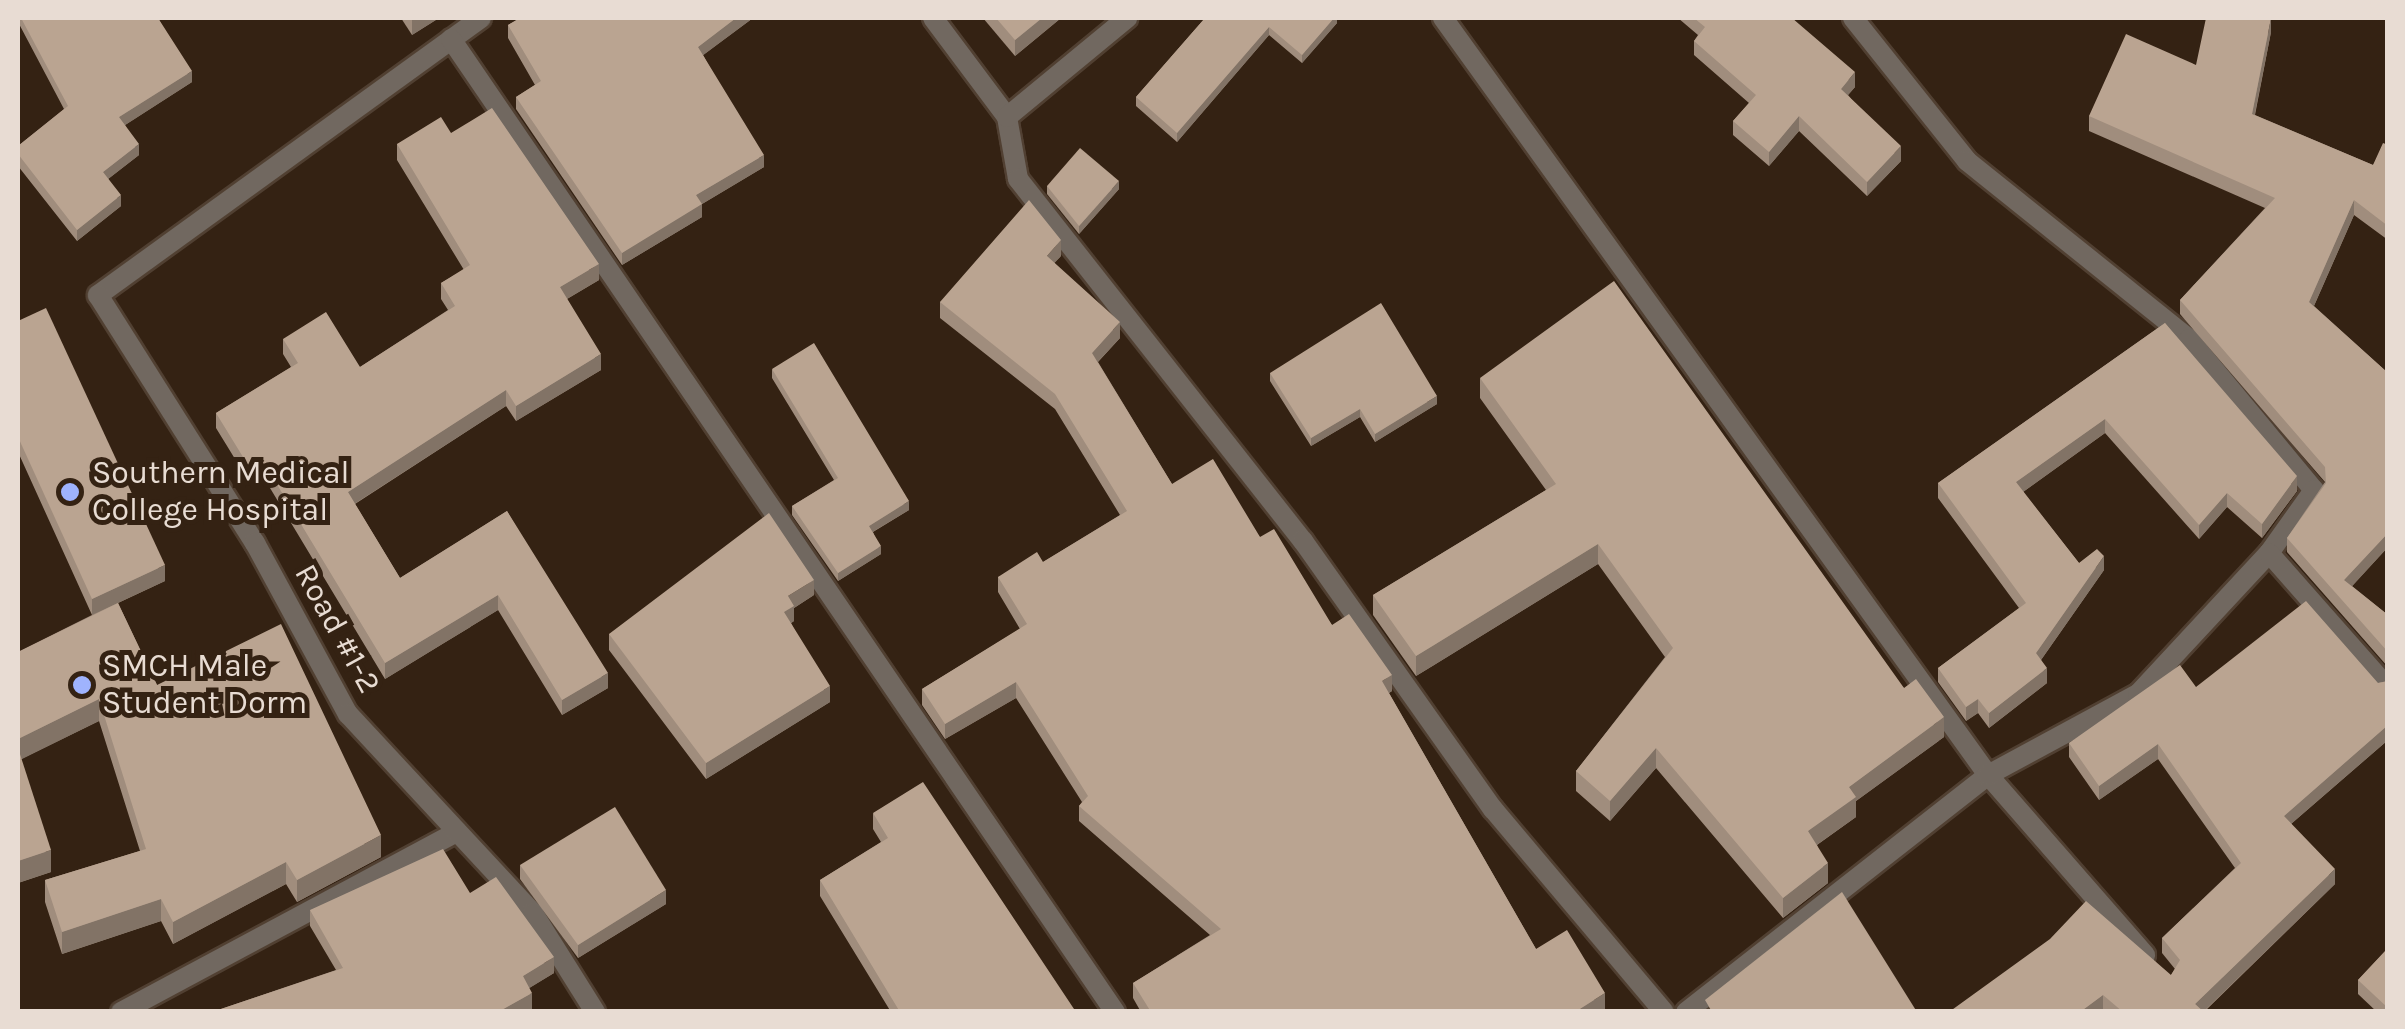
<!DOCTYPE html>
<html>
<head>
<meta charset="utf-8">
<style>
	body { margin:0 }
	#map { position:relative; width:2405px; height:1029px; overflow:hidden; background:#342213; font-family:Karla,sans-serif }
	div>[style] { position:absolute }
	[style*='--x'] { left:calc(var(--x)*1px); top:calc(var(--y)*1px); width:calc(var(--w)*1px); rotate:calc(var(--a)*1deg) }
	.roads { filter:drop-shadow(2px 0 #514032) drop-shadow(-2px 0 #514032) drop-shadow(0 2px #514032) drop-shadow(0 -2px #514032) }
	.lane>* { height:20px; margin:-10px; padding:0 10px; transform-origin:10px; border-radius:10px; background:#716860 }
	.street>* { height:20px; margin:-10px; padding:0 10px; transform-origin:10px; border-radius:10px; background:#716860 }
	.wall>* { inset:0; background:#a08d7d }
	.shaded-wall>* { inset:0; background:#827366 }
	.building>* { inset:0; background:#baa491 }
	.dots>* { width:28px; height:28px; translate:-50% -50%; box-sizing:border-box; border:5px solid #342213; border-radius:50% }
	span { translate:-50% -50%; white-space:nowrap; text-align:center; line-height:1.15; -webkit-text-stroke:10px #342213; paint-order:stroke }
	.poi-label { font-size:32px; color:#e8dcd3 }
	.left { translate:0 -50%; text-align:left }
	.street-label { font-size:32px; color:#e8dcd3 }
	.frame { position:absolute; inset:0; border:20px solid #e8dcd3; pointer-events:none }
</style>
</head>
<body>
<div id="map">
	<div class="roads">
		<div class="lane">
			<div style="--x:121;--y:1012;--w:381;--a:-28.2"></div>
		</div>
		<div class="street">
			<div style="--x:481;--y:18;--w:473;--a:144.1"></div>
			<div style="--x:98;--y:295;--w:294;--a:57.7"></div>
			<div style="--x:255;--y:543;--w:195;--a:61.5"></div>
			<div style="--x:348;--y:714;--w:272;--a:47.1"></div>
			<div style="--x:533;--y:913;--w:117;--a:57.9"></div>
			<div style="--x:933;--y:18;--w:124;--a:53.2"></div>
			<div style="--x:1007;--y:117;--w:63;--a:79.9"></div>
			<div style="--x:1018;--y:179;--w:461;--a:51.8"></div>
			<div style="--x:1303;--y:541;--w:329;--a:54.7"></div>
			<div style="--x:1493;--y:809;--w:265;--a:49.9"></div>
			<div style="--x:1443;--y:18;--w:933;--a:54.25"></div>
			<div style="--x:1988;--y:775;--w:239;--a:48.9"></div>
			<div style="--x:1853;--y:18;--w:183;--a:51.4"></div>
			<div style="--x:1967;--y:161;--w:285;--a:38.7"></div>
			<div style="--x:2189;--y:339;--w:196;--a:50.4"></div>
			<div style="--x:2314;--y:490;--w:77;--a:125.5"></div>
			<div style="--x:451;--y:39;--w:1178;--a:55.69"></div>
			<div style="--x:1007;--y:117;--w:156;--a:-39.5"></div>
			<div style="--x:1686;--y:1012;--w:384;--a:-38.1"></div>
			<div style="--x:1988;--y:775;--w:170;--a:-28.4"></div>
			<div style="--x:2138;--y:694;--w:192;--a:-47.1"></div>
			<div style="--x:2269;--y:553;--w:180;--a:48.6"></div>
		</div>
	</div>
	<div class="wall">
		<div style="clip-path:polygon(18px 18px,158px 18px,192px 82px,125px 125px,139px 155px,108px 179px,121px 206px,77px 241px,18px 166px,18px 146px,64px 109px,18px 22px)"></div>
		<div style="clip-path:polygon(401px 18px,439px 18px,412px 35px)"></div>
		<div style="clip-path:polygon(520px 18px,753px 18px,703px 55px,764px 167px,702px 204px,702px 217px,622px 265px,516px 109px,516px 97px,535px 85px,508px 38px,508px 25px)"></div>
		<div style="clip-path:polygon(983px 18px,1061px 18px,1015px 56px)"></div>
		<div style="clip-path:polygon(1205px 18px,1337px 18px,1337px 23px,1302px 63px,1269px 35px,1177px 142px,1136px 106px,1136px 97px)"></div>
		<div style="clip-path:polygon(1678px 18px,1792px 18px,1855px 87px,1848px 95px,1901px 161px,1867px 196px,1799px 131px,1769px 166px,1733px 135px,1733px 121px,1749px 103px,1694px 55px,1694px 41px,1698px 35px)"></div>
		<div style="clip-path:polygon(2271px 32px,2255px 115px,2373px 165px,2388px 145px,2388px 240px,2354px 215px,2314px 306px,2388px 373px,2388px 547px,2352px 586px,2388px 615px,2388px 667px,2287px 552px,2287px 538px,2325px 482px,2180px 314px,2180px 300px,2265px 208px,2089px 131px,2089px 116px,2196px 65px)"></div>
		<div style="clip-path:polygon(451px 133px,599px 280px,567px 299px,601px 370px,516px 421px,506px 406px,355px 504px,400px 578px,507px 511px,608px 688px,562px 715px,498px 610px,385px 679px,264px 478px,251px 485px,216px 428px,216px 413px,291px 367px,283px 354px,283px 339px,360px 367px,448px 310px,441px 299px,441px 283px,464px 270px,397px 160px,397px 144px)"></div>
		<div style="clip-path:polygon(1047px 186px,1119px 189px,1079px 234px,1047px 194px)"></div>
		<div style="clip-path:polygon(1061px 256px,1054px 263px,1120px 338px,1098px 362px,1172px 484px,1260px 537px,1332px 625px,1392px 691px,1389px 693px,1536px 949px,1605px 1009px,1601px 1012px,1141px 1012px,1133px 998px,1133px 983px,1210px 935px,1079px 821px,1079px 806px,1082px 802px,1016px 698px,945px 739px,922px 705px,922px 689px,1020px 629px,998px 592px,998px 577px,1043px 562px,1120px 515px,1055px 409px,940px 318px,940px 302px)"></div>
		<div style="clip-path:polygon(18px 321px,165px 581px,118px 603px,157px 685px,381px 857px,297px 902px,286px 884px,173px 944px,161px 921px,62px 954px,45px 902px,45px 880px,140px 851px,99px 721px,21px 759px,51px 872px,18px 883px,18px 652px,92px 615px,18px 452px)"></div>
		<div style="clip-path:polygon(2165px 323px,2297px 491px,2262px 538px,2227px 507px,2199px 539px,2105px 433px,2023px 492px,2079px 563px,2104px 570px,2041px 660px,2047px 683px,1989px 728px,1978px 713px,1966px 721px,1938px 682px,1938px 668px,2019px 608px,1938px 498px,1938px 483px)"></div>
		<div style="clip-path:polygon(772px 369px,909px 510px,873px 532px,881px 554px,838px 581px,792px 515px,792px 506px,834px 480px,772px 378px)"></div>
		<div style="clip-path:polygon(1270px 373px,1437px 404px,1375px 442px,1360px 417px,1311px 446px,1270px 381px)"></div>
		<div style="clip-path:polygon(1480px 378px,1904px 688px,1944px 737px,1856px 801px,1856px 817px,1817px 845px,1828px 883px,1783px 918px,1656px 768px,1610px 821px,1576px 791px,1576px 771px,1665px 657px,1598px 564px,1416px 676px,1373px 615px,1373px 595px,1546px 490px,1480px 398px)"></div>
		<div style="clip-path:polygon(814px 595px,794px 608px,794px 621px,791px 623px,830px 702px,706px 779px,609px 650px,609px 634px)"></div>
		<div style="clip-path:polygon(2388px 681px,2388px 740px,2291px 824px,2335px 884px,2204px 1012px,2106px 1012px,2103px 1009px,1949px 1012px,2171px 975px,2175px 969px,2162px 953px,2162px 938px,2235px 868px,2158px 759px,2099px 800px,2069px 757px,2069px 743px,2196px 687px,2378px 683px)"></div>
		<div style="clip-path:polygon(873px 813px,1076px 1012px,891px 1012px,820px 896px,820px 880px,881px 842px,873px 829px)"></div>
		<div style="clip-path:polygon(520px 865px,666px 904px,578px 958px,520px 879px)"></div>
		<div style="clip-path:polygon(470px 893px,554px 973px,529px 988px,532px 1009px,528px 1012px,212px 1012px,336px 970px,310px 926px,310px 910px)"></div>
		<div style="clip-path:polygon(2388px 948px,2388px 1012px,2377px 1012px,2358px 994px,2358px 980px)"></div>
	</div>
	<div class="shaded-wall">
		<div style="clip-path:polygon(415px 18px,439px 18px,412px 35px,412px 20px)"></div>
		<div style="clip-path:polygon(736px 18px,753px 18px,698px 59px,698px 47px)"></div>
		<div style="clip-path:polygon(1042px 18px,1061px 18px,1015px 56px,1015px 40px)"></div>
		<div style="clip-path:polygon(1334px 18px,1337px 18px,1337px 23px,1302px 63px,1302px 55px)"></div>
		<div style="clip-path:polygon(2271px 18px,2271px 32px,2252px 128px,2252px 114px)"></div>
		<div style="clip-path:polygon(1269px 27px,1269px 35px,1177px 142px,1177px 133px)"></div>
		<div style="clip-path:polygon(192px 71px,192px 82px,119px 129px,119px 117px)"></div>
		<div style="clip-path:polygon(1855px 72px,1855px 87px,1841px 103px,1841px 89px)"></div>
		<div style="clip-path:polygon(1799px 116px,1799px 131px,1769px 166px,1769px 152px)"></div>
		<div style="clip-path:polygon(139px 144px,139px 155px,103px 183px,103px 172px)"></div>
		<div style="clip-path:polygon(1901px 146px,1901px 161px,1867px 196px,1867px 182px)"></div>
		<div style="clip-path:polygon(764px 155px,764px 167px,702px 204px,702px 217px,622px 265px,622px 253px,696px 195px)"></div>
		<div style="clip-path:polygon(1119px 181px,1119px 189px,1079px 234px,1079px 226px)"></div>
		<div style="clip-path:polygon(121px 195px,121px 206px,77px 241px,77px 230px)"></div>
		<div style="clip-path:polygon(2354px 200px,2354px 215px,2309px 317px,2309px 302px)"></div>
		<div style="clip-path:polygon(1061px 240px,1061px 256px,1047px 271px,1047px 256px)"></div>
		<div style="clip-path:polygon(599px 264px,599px 280px,560px 303px,560px 287px)"></div>
		<div style="clip-path:polygon(1120px 322px,1120px 338px,1092px 368px,1092px 353px)"></div>
		<div style="clip-path:polygon(601px 354px,601px 370px,516px 421px,516px 406px)"></div>
		<div style="clip-path:polygon(506px 390px,506px 406px,348px 508px,348px 492px)"></div>
		<div style="clip-path:polygon(1437px 396px,1437px 404px,1375px 442px,1375px 434px)"></div>
		<div style="clip-path:polygon(1360px 409px,1360px 417px,1311px 446px,1311px 438px)"></div>
		<div style="clip-path:polygon(2105px 419px,2105px 433px,2016px 497px,2016px 482px)"></div>
		<div style="clip-path:polygon(264px 463px,264px 478px,251px 485px,251px 470px)"></div>
		<div style="clip-path:polygon(2297px 476px,2297px 491px,2262px 538px,2262px 524px)"></div>
		<div style="clip-path:polygon(2227px 493px,2227px 507px,2199px 539px,2199px 525px)"></div>
		<div style="clip-path:polygon(909px 501px,909px 510px,869px 534px,869px 526px)"></div>
		<div style="clip-path:polygon(2388px 533px,2388px 547px,2344px 595px,2344px 580px)"></div>
		<div style="clip-path:polygon(1598px 544px,1598px 564px,1416px 676px,1416px 656px)"></div>
		<div style="clip-path:polygon(881px 546px,881px 554px,838px 581px,838px 573px)"></div>
		<div style="clip-path:polygon(2104px 556px,2104px 570px,2036px 667px,2036px 653px)"></div>
		<div style="clip-path:polygon(165px 565px,165px 581px,92px 615px,92px 599px)"></div>
		<div style="clip-path:polygon(814px 580px,814px 595px,794px 608px,794px 621px,784px 628px,784px 612px,788px 596px)"></div>
		<div style="clip-path:polygon(498px 595px,498px 610px,385px 679px,385px 663px)"></div>
		<div style="clip-path:polygon(2047px 668px,2047px 683px,1989px 728px,1989px 713px)"></div>
		<div style="clip-path:polygon(608px 673px,608px 688px,562px 715px,562px 700px)"></div>
		<div style="clip-path:polygon(1392px 675px,1392px 691px,1382px 697px,1382px 681px)"></div>
		<div style="clip-path:polygon(1016px 682px,1016px 698px,945px 739px,945px 724px)"></div>
		<div style="clip-path:polygon(830px 686px,830px 702px,706px 779px,706px 763px)"></div>
		<div style="clip-path:polygon(99px 699px,99px 721px,18px 761px,18px 739px)"></div>
		<div style="clip-path:polygon(1978px 699px,1978px 713px,1966px 721px,1966px 707px)"></div>
		<div style="clip-path:polygon(1944px 717px,1944px 737px,1856px 801px,1856px 817px,1808px 851px,1808px 831px,1849px 787px)"></div>
		<div style="clip-path:polygon(2388px 725px,2388px 740px,2284px 830px,2284px 816px)"></div>
		<div style="clip-path:polygon(2158px 744px,2158px 759px,2099px 800px,2099px 786px)"></div>
		<div style="clip-path:polygon(1656px 748px,1656px 768px,1610px 821px,1610px 801px)"></div>
		<div style="clip-path:polygon(381px 835px,381px 857px,297px 902px,297px 880px)"></div>
		<div style="clip-path:polygon(51px 850px,51px 872px,18px 883px,18px 861px)"></div>
		<div style="clip-path:polygon(286px 862px,286px 884px,173px 944px,173px 922px)"></div>
		<div style="clip-path:polygon(1828px 863px,1828px 883px,1783px 918px,1783px 898px)"></div>
		<div style="clip-path:polygon(2335px 869px,2335px 884px,2203px 1012px,2195px 1004px)"></div>
		<div style="clip-path:polygon(666px 890px,666px 904px,578px 958px,578px 945px)"></div>
		<div style="clip-path:polygon(161px 899px,161px 921px,62px 954px,62px 932px)"></div>
		<div style="clip-path:polygon(554px 957px,554px 973px,523px 992px,523px 976px)"></div>
		<div style="clip-path:polygon(532px 993px,532px 1009px,528px 1012px,498px 1012px)"></div>
		<div style="clip-path:polygon(1605px 993px,1605px 1009px,1601px 1012px,1575px 1012px)"></div>
		<div style="clip-path:polygon(2103px 995px,2103px 1009px,2100px 1012px,2080px 1012px)"></div>
	</div>
	<div class="building">
		<div style="clip-path:polygon(21px 18px,158px 18px,192px 71px,119px 117px,139px 144px,103px 172px,121px 195px,77px 230px,18px 154px,18px 146px,68px 106px)"></div>
		<div style="clip-path:polygon(520px 18px,736px 18px,698px 47px,764px 155px,696px 195px,702px 204px,622px 253px,516px 97px,541px 81px,508px 25px)"></div>
		<div style="clip-path:polygon(996px 18px,1042px 18px,1015px 40px)"></div>
		<div style="clip-path:polygon(1205px 18px,1334px 18px,1302px 55px,1269px 27px,1177px 133px,1136px 97px)"></div>
		<div style="clip-path:polygon(1694px 18px,1792px 18px,1855px 72px,1841px 89px,1901px 146px,1867px 182px,1799px 116px,1769px 152px,1733px 121px,1756px 95px,1694px 41px,1705px 27px)"></div>
		<div style="clip-path:polygon(2206px 18px,2271px 18px,2252px 114px,2373px 165px,2383px 143px,2388px 145px,2388px 226px,2354px 200px,2309px 302px,2388px 373px,2388px 533px,2344px 580px,2388px 615px,2388px 652px,2287px 538px,2326px 483px,2325px 467px,2180px 300px,2275px 198px,2089px 116px,2126px 34px,2196px 65px)"></div>
		<div style="clip-path:polygon(492px 108px,599px 264px,560px 287px,601px 354px,516px 406px,506px 390px,348px 492px,400px 578px,507px 511px,608px 673px,562px 700px,498px 595px,385px 663px,264px 463px,251px 470px,216px 413px,298px 363px,283px 339px,326px 312px,360px 367px,455px 306px,441px 283px,470px 265px,397px 144px,441px 117px,451px 133px)"></div>
		<div style="clip-path:polygon(1080px 148px,1119px 181px,1079px 226px,1047px 186px)"></div>
		<div style="clip-path:polygon(1029px 200px,1061px 240px,1047px 256px,1120px 322px,1092px 353px,1172px 484px,1213px 459px,1260px 537px,1274px 529px,1332px 625px,1349px 614px,1392px 675px,1382px 681px,1536px 949px,1567px 930px,1605px 993px,1575px 1012px,1151px 1012px,1133px 983px,1221px 929px,1079px 806px,1088px 796px,1016px 682px,945px 724px,922px 689px,1027px 624px,998px 577px,1037px 552px,1043px 562px,1127px 511px,1055px 394px,940px 302px)"></div>
		<div style="clip-path:polygon(1614px 281px,1904px 688px,1916px 679px,1944px 717px,1849px 787px,1856px 797px,1808px 831px,1828px 863px,1783px 898px,1656px 748px,1610px 801px,1576px 771px,1673px 648px,1598px 544px,1416px 656px,1373px 595px,1556px 484px,1480px 378px)"></div>
		<div style="clip-path:polygon(1381px 303px,1437px 396px,1375px 434px,1360px 409px,1311px 438px,1270px 373px)"></div>
		<div style="clip-path:polygon(46px 308px,165px 565px,92px 599px,18px 437px,18px 321px)"></div>
		<div style="clip-path:polygon(2165px 323px,2297px 476px,2262px 524px,2227px 493px,2199px 525px,2105px 419px,2016px 482px,2079px 563px,2097px 549px,2104px 556px,2036px 653px,2047px 668px,1989px 713px,1978px 699px,1966px 707px,1938px 668px,2026px 603px,1938px 483px)"></div>
		<div style="clip-path:polygon(814px 343px,909px 501px,869px 526px,881px 546px,838px 573px,792px 506px,838px 478px,772px 369px)"></div>
		<div style="clip-path:polygon(769px 513px,814px 580px,788px 596px,794px 606px,784px 612px,830px 686px,706px 763px,609px 634px)"></div>
		<div style="clip-path:polygon(2306px 601px,2378px 683px,2388px 681px,2388px 725px,2284px 816px,2335px 869px,2195px 1004px,2204px 1012px,2123px 1012px,2103px 995px,2080px 1012px,1949px 1012px,2050px 939px,2086px 901px,2171px 975px,2180px 960px,2162px 938px,2241px 863px,2158px 744px,2099px 786px,2069px 743px,2180px 665px,2196px 687px)"></div>
		<div style="clip-path:polygon(118px 603px,157px 685px,281px 624px,381px 835px,297px 880px,286px 862px,173px 922px,161px 899px,62px 932px,45px 880px,146px 849px,99px 699px,18px 739px,18px 652px)"></div>
		<div style="clip-path:polygon(18px 748px,51px 850px,18px 861px)"></div>
		<div style="clip-path:polygon(923px 782px,1076px 1012px,900px 1012px,820px 880px,888px 838px,873px 813px)"></div>
		<div style="clip-path:polygon(615px 807px,666px 890px,578px 945px,520px 865px)"></div>
		<div style="clip-path:polygon(443px 849px,470px 893px,496px 877px,554px 957px,523px 976px,532px 993px,498px 1012px,212px 1012px,343px 968px,310px 910px)"></div>
		<div style="clip-path:polygon(1842px 892px,1917px 1012px,1712px 1012px,1705px 1000px)"></div>
		<div style="clip-path:polygon(2388px 948px,2388px 1008px,2358px 980px)"></div>
	</div>
	<div class="dots">
		<div style="left:70px;top:492px;background:#9fb3fd"></div>
		<div style="left:82px;top:685px;background:#9fb3fd"></div>
	</div>
	<div class="poi-label">
		<span class="left" style="left:92px;top:492px">Southern Medical<br>College Hospital</span>
		<span class="left" style="left:102px;top:685px">SMCH Male<br>Student Dorm</span>
	</div>
	<div class="street-label">
		<span style="left:337px;top:629px;rotate:61deg">Road #1-2</span>
	</div>
	<div class="frame"></div>
</div>
</body>
</html>
